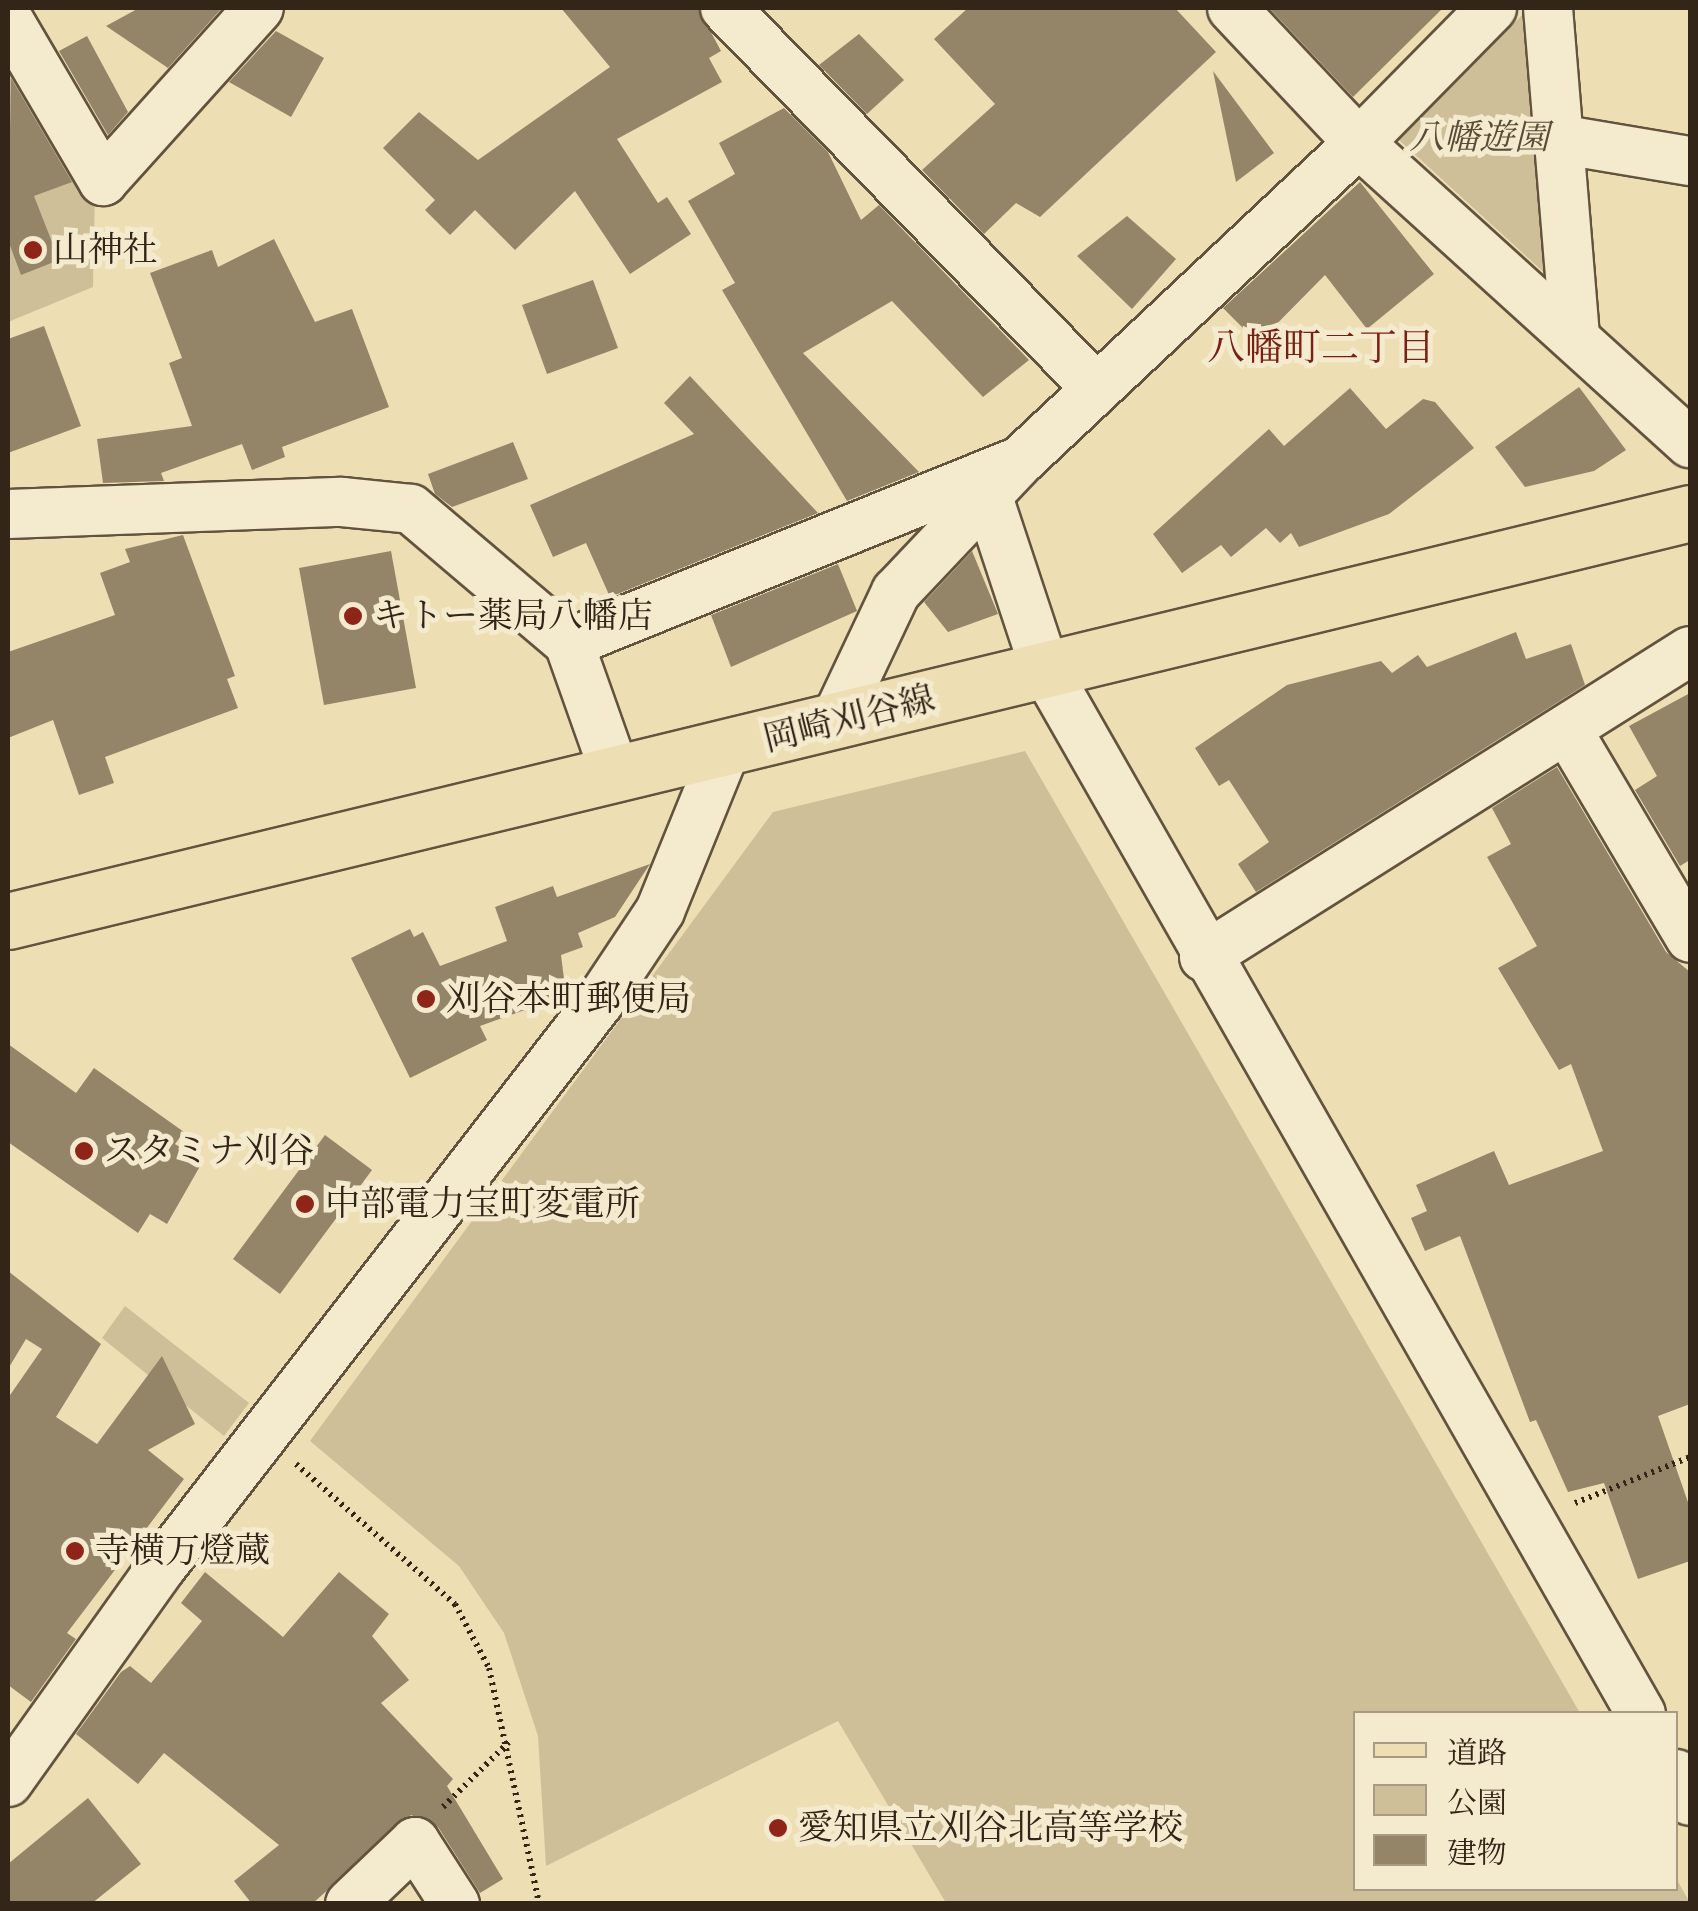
<!DOCTYPE html>
<html>
<head>
<meta charset="utf-8">
<style>
	body { margin:0 }
	#map { position:relative; width:1698px; height:1911px; overflow:hidden; background:#eedeb4; font-family:"IM FELL French Canon","Noto Serif JP",serif }
	div>[style] { position:absolute }
	[style*='--x'] { left:calc(var(--x)*1px); top:calc(var(--y)*1px); width:calc(var(--w)*1px); rotate:calc(var(--a)*1deg) }
	.green>* { inset:0; background:#cebf99 }
	.building>* { inset:0; background:#948569 }
	.path>* { height:6px; margin-top:-3px; transform-origin:0; background:repeating-linear-gradient(90deg,#332517 0 2.5px,transparent 0 7.5px) }
	.roads { filter:drop-shadow(2px 0 #62533e) drop-shadow(-2px 0 #62533e) drop-shadow(0 2px #62533e) drop-shadow(0 -2px #62533e) }
	.minor>* { height:48px; margin:-24px; padding:0 24px; transform-origin:24px; border-radius:24px; background:#f4eace }
	.major>* { height:55px; margin:-27.5px; padding:0 27.5px; transform-origin:27.5px; border-radius:27.5px; background:#eedeb4 }
	.dots>* { width:28px; height:28px; translate:-50% -50%; box-sizing:border-box; border:5px solid #f4eace; border-radius:50% }
	span { translate:-50% -50%; white-space:nowrap; text-align:center; line-height:1.15; -webkit-text-stroke:10px #f4eace; paint-order:stroke }
	.park-label { font-size:35px; color:#5a4c38; font-style:italic }
	.poi-label { font-size:35px; color:#332517 }
	.left { translate:0 -50%; text-align:left }
	.street-label { font-size:35px; color:#332517 }
	.neighbourhood-label { font-size:38px; color:#7a1f14 }
	.frame { position:absolute; inset:0; border:10px solid #332517; pointer-events:none }
	.legend { position:absolute; left:1353px; top:1711px; width:325px; height:180px; box-sizing:border-box; background:#f4eace; border:2px solid #a79b85; margin:0; padding:12px 18px; list-style:none; font-size:30px; color:#332517 }
	.legend li { display:flex; align-items:center; gap:20px; height:50px }
	.legend b { width:50px; border:2px solid #a79b85 }
</style>
</head>
<body>
<div id="map">
	<div class="green">
		<div style="clip-path:polygon(1525px 12px,1549px 277px,1399px 140px)"></div>
		<div style="clip-path:polygon(8px 40px,95px 192px,93px 287px,8px 322px)"></div>
		<div style="clip-path:polygon(1025px 751px,1580px 1713px,1356px 1714px,1356px 1888px,1676px 1888px,1676px 1878px,1690px 1903px,946px 1903px,838px 1721px,546px 1866px,538px 1736px,504px 1633px,459px 1566px,310px 1441px,773px 812px)"></div>
		<div style="clip-path:polygon(125px 1306px,249px 1403px,224px 1436px,102px 1338px)"></div>
	</div>
	<div class="building">
		<div style="clip-path:polygon(139px 8px,222px 8px,168px 68px,106px 26px)"></div>
		<div style="clip-path:polygon(561px 8px,698px 8px,721px 51px,709px 58px,722px 82px,617px 139px,658px 203px,667px 197px,691px 234px,630px 274px,575px 191px,515px 250px,475px 210px,450px 235px,425px 210px,435px 200px,383px 148px,419px 112px,478px 160px,610px 67px)"></div>
		<div style="clip-path:polygon(968px 8px,1175px 8px,1216px 52px,1040px 217px,1016px 203px,984px 234px,922px 170px,995px 104px,934px 39px)"></div>
		<div style="clip-path:polygon(1269px 8px,1443px 8px,1353px 97px)"></div>
		<div style="clip-path:polygon(276px 31px,324px 58px,291px 117px,229px 82px)"></div>
		<div style="clip-path:polygon(859px 34px,904px 80px,867px 114px,819px 65px)"></div>
		<div style="clip-path:polygon(87px 36px,128px 112px,108px 135px,59px 51px)"></div>
		<div style="clip-path:polygon(1213px 71px,1274px 153px,1236px 182px)"></div>
		<div style="clip-path:polygon(11px 78px,72px 182px,34px 196px,59px 260px,21px 275px,8px 240px)"></div>
		<div style="clip-path:polygon(784px 108px,828px 152px,861px 220px,879px 205px,1029px 360px,983px 397px,892px 301px,803px 353px,919px 472px,847px 501px,722px 290px,735px 283px,688px 201px,735px 174px,719px 143px)"></div>
		<div style="clip-path:polygon(1360px 182px,1434px 274px,1367px 329px,1325px 275px,1258px 343px,1223px 308px)"></div>
		<div style="clip-path:polygon(1127px 216px,1176px 259px,1132px 309px,1077px 256px)"></div>
		<div style="clip-path:polygon(274px 239px,315px 322px,352px 309px,389px 407px,282px 447px,285px 457px,252px 470px,242px 444px,161px 473px,164px 481px,103px 483px,97px 439px,192px 426px,169px 363px,182px 358px,150px 273px,212px 250px,218px 267px)"></div>
		<div style="clip-path:polygon(593px 280px,618px 348px,547px 374px,522px 305px)"></div>
		<div style="clip-path:polygon(44px 326px,81px 426px,8px 453px,8px 339px)"></div>
		<div style="clip-path:polygon(690px 376px,818px 513px,610px 597px,586px 543px,553px 557px,530px 505px,694px 434px,664px 403px)"></div>
		<div style="clip-path:polygon(1579px 387px,1626px 450px,1594px 471px,1525px 487px,1495px 447px)"></div>
		<div style="clip-path:polygon(1350px 388px,1386px 429px,1423px 399px,1435px 402px,1474px 448px,1389px 514px,1299px 547px,1291px 533px,1280px 543px,1266px 528px,1231px 557px,1221px 545px,1182px 573px,1153px 534px,1269px 429px,1284px 446px)"></div>
		<div style="clip-path:polygon(513px 442px,528px 479px,452px 507px,435px 494px,428px 474px)"></div>
		<div style="clip-path:polygon(183px 535px,235px 676px,227px 679px,238px 708px,105px 757px,114px 783px,79px 795px,53px 720px,8px 738px,8px 652px,115px 615px,100px 573px,130px 562px,125px 549px)"></div>
		<div style="clip-path:polygon(391px 551px,416px 688px,324px 705px,299px 568px)"></div>
		<div style="clip-path:polygon(972px 551px,998px 614px,948px 632px,924px 602px)"></div>
		<div style="clip-path:polygon(838px 564px,857px 611px,731px 667px,711px 615px)"></div>
		<div style="clip-path:polygon(1516px 632px,1526px 659px,1571px 644px,1585px 685px,1256px 892px,1238px 864px,1269px 842px,1229px 780px,1219px 786px,1195px 748px,1287px 685px,1381px 661px,1392px 673px,1418px 655px,1427px 667px)"></div>
		<div style="clip-path:polygon(1690px 693px,1690px 860px,1680px 866px,1635px 790px,1657px 776px,1629px 726px)"></div>
		<div style="clip-path:polygon(1557px 767px,1666px 952px,1690px 972px,1690px 1404px,1658px 1416px,1690px 1508px,1690px 1561px,1638px 1579px,1604px 1483px,1568px 1492px,1536px 1420px,1530px 1422px,1460px 1236px,1425px 1251px,1411px 1218px,1427px 1211px,1416px 1185px,1494px 1151px,1509px 1185px,1603px 1151px,1571px 1064px,1559px 1070px,1498px 968px,1537px 946px,1487px 857px,1511px 844px,1492px 808px)"></div>
		<div style="clip-path:polygon(650px 864px,615px 917px,578px 933px,583px 947px,561px 955px,566px 995px,480px 1026px,487px 1040px,410px 1078px,351px 958px,410px 929px,414px 937px,423px 932px,440px 966px,507px 941px,495px 907px,553px 886px,557px 897px)"></div>
		<div style="clip-path:polygon(8px 1044px,76px 1093px,94px 1068px,184px 1132px,175px 1144px,203px 1161px,167px 1224px,150px 1214px,138px 1233px,8px 1142px)"></div>
		<div style="clip-path:polygon(325px 1135px,372px 1170px,280px 1294px,233px 1259px)"></div>
		<div style="clip-path:polygon(8px 1271px,101px 1344px,56px 1417px,97px 1444px,162px 1356px,195px 1424px,148px 1450px,184px 1479px,67px 1633px,76px 1639px,31px 1702px,8px 1685px,8px 1398px,42px 1349px,26px 1339px,8px 1369px)"></div>
		<div style="clip-path:polygon(205px 1572px,283px 1637px,339px 1572px,389px 1614px,372px 1636px,409px 1680px,381px 1703px,453px 1779px,447px 1786px,503px 1879px,480px 1893px,438px 1827px,411px 1815px,312px 1904px,252px 1904px,234px 1881px,279px 1845px,164px 1753px,138px 1784px,76px 1734px,121px 1672px,130px 1666px,151px 1683px,202px 1621px,181px 1603px)"></div>
		<div style="clip-path:polygon(88px 1798px,141px 1864px,91px 1904px,8px 1904px,8px 1864px)"></div>
	</div>
	<div class="path">
		<div style="--x:296;--y:1464;--w:212;--a:41.4"></div>
		<div style="--x:455;--y:1604;--w:72;--a:62"></div>
		<div style="--x:489;--y:1668;--w:241;--a:78"></div>
		<div style="--x:1575;--y:1503;--w:124;--a:-21.8"></div>
		<div style="--x:443;--y:1807;--w:93;--a:-44.6"></div>
	</div>
	<div class="roads">
		<div class="minor">
			<div style="--x:725;--y:8;--w:532;--a:45.68"></div>
			<div style="--x:1492;--y:8;--w:190;--a:134.6"></div>
			<div style="--x:1359;--y:143;--w:447;--a:42.2"></div>
			<div style="--x:1548;--y:8;--w:327;--a:85.3"></div>
			<div style="--x:8;--y:19;--w:188;--a:59.6"></div>
			<div style="--x:103;--y:181;--w:233;--a:-48"></div>
			<div style="--x:1558;--y:139;--w:134;--a:9.5"></div>
			<div style="--x:989;--y:500;--w:178;--a:71.7"></div>
			<div style="--x:1045;--y:669;--w:1203;--a:60.3"></div>
			<div style="--x:8;--y:514;--w:334;--a:-2.1"></div>
			<div style="--x:342;--y:502;--w:69;--a:5.8"></div>
			<div style="--x:411;--y:509;--w:207;--a:40.3"></div>
			<div style="--x:569;--y:643;--w:141;--a:70.5"></div>
			<div style="--x:569;--y:643;--w:478;--a:-22"></div>
			<div style="--x:834;--y:723;--w:145;--a:-64.7"></div>
			<div style="--x:896;--y:592;--w:180;--a:-46.6"></div>
			<div style="--x:1020;--y:461;--w:465;--a:-43.2"></div>
			<div style="--x:1359;--y:143;--w:185;--a:-133.3"></div>
			<div style="--x:1569;--y:733;--w:238;--a:59.4"></div>
			<div style="--x:1204;--y:957;--w:574;--a:-32.2"></div>
			<div style="--x:1676;--y:1774;--w:30;--a:63"></div>
			<div style="--x:8;--y:1782;--w:267;--a:-54.5"></div>
			<div style="--x:163;--y:1565;--w:713;--a:-52.23"></div>
			<div style="--x:600;--y:1001;--w:108;--a:-56.3"></div>
			<div style="--x:660;--y:911;--w:173;--a:-67.9"></div>
			<div style="--x:350;--y:1904;--w:90;--a:-43.6"></div>
			<div style="--x:415;--y:1842;--w:74;--a:57.2"></div>
		</div>
		<div class="major">
			<div style="--x:8;--y:921;--w:1731;--a:-13.63"></div>
		</div>
	</div>
	<div class="dots">
		<div style="left:33px;top:250px;background:#8f2418"></div>
		<div style="left:353px;top:616px;background:#8f2418"></div>
		<div style="left:426px;top:999px;background:#8f2418"></div>
		<div style="left:84px;top:1151px;background:#8f2418"></div>
		<div style="left:305px;top:1204px;background:#8f2418"></div>
		<div style="left:75px;top:1551px;background:#8f2418"></div>
		<div style="left:778px;top:1828px;background:#8f2418"></div>
	</div>
	<div class="park-label">
		<span style="left:1479px;top:138px">八幡遊園</span>
	</div>
	<div class="poi-label">
		<span class="left" style="left:53px;top:250px">山神社</span>
		<span class="left" style="left:373px;top:616px">キトー薬局八幡店</span>
		<span class="left" style="left:446px;top:999px">刈谷本町郵便局</span>
		<span class="left" style="left:104px;top:1151px">スタミナ刈谷</span>
		<span class="left" style="left:325px;top:1204px">中部電力宝町変電所</span>
		<span class="left" style="left:95px;top:1551px">寺横万燈蔵</span>
		<span class="left" style="left:798px;top:1828px">愛知県立刈谷北高等学校</span>
	</div>
	<div class="street-label">
		<span style="left:849px;top:719px;rotate:-14deg">岡崎刈谷線</span>
	</div>
	<div class="neighbourhood-label">
		<span style="left:1321px;top:348px">八幡町二丁目</span>
	</div>
	<div class="frame"></div>
	<ul class="legend">
	<li><b style="height:12px;background:#eedeb4"></b>道路</li>
	<li><b style="height:28px;background:#cebf99"></b>公園</li>
	<li><b style="height:28px;background:#948569"></b>建物</li>
	</ul>
</div>
</body>
</html>
